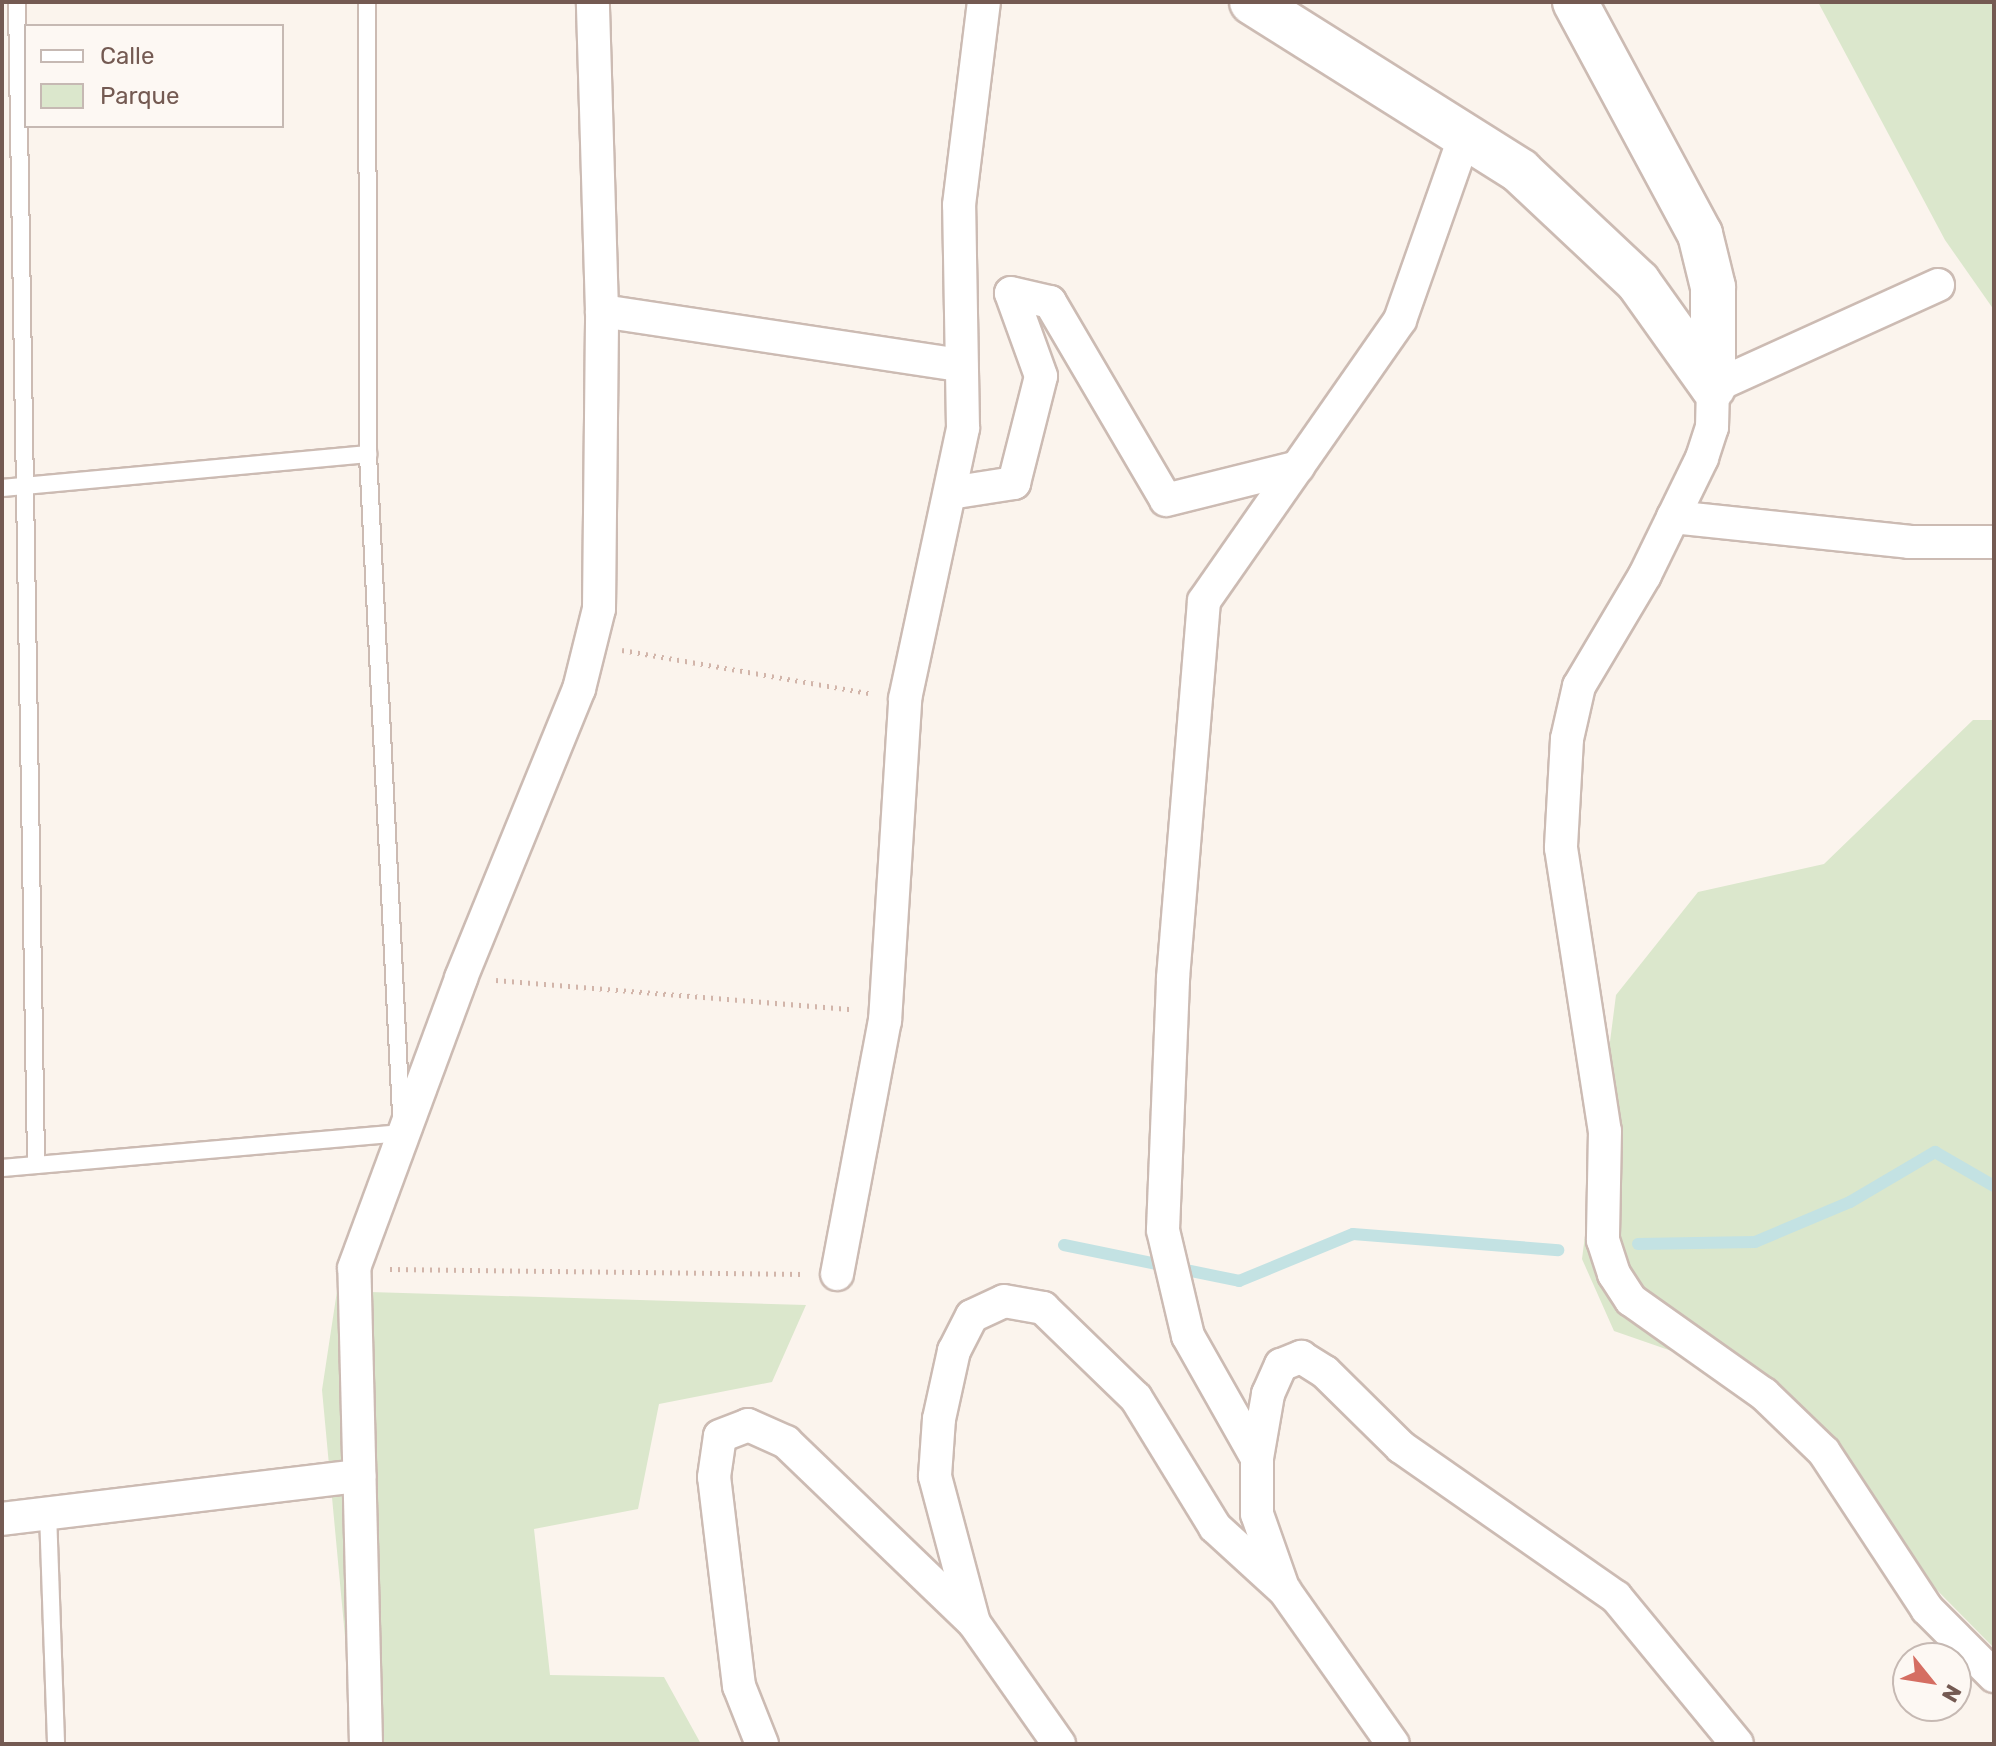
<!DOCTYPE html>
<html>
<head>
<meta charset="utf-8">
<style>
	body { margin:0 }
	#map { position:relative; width:1996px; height:1746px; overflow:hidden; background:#fbf4ed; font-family:Rubik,sans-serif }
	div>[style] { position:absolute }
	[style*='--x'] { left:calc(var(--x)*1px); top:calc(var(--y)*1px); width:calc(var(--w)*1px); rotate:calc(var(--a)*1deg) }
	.green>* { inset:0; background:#dbe7cc }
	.stream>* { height:12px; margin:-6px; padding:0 6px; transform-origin:6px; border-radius:6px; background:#c3e2e3 }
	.path>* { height:5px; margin-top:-2.5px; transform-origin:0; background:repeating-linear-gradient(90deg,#d2b5aa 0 2px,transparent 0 8px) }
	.roads { filter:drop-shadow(2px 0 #ccbbb3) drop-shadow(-2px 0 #ccbbb3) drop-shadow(0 2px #ccbbb3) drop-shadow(0 -2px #ccbbb3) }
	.lane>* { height:16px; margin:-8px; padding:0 8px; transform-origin:8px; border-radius:8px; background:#fff }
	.street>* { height:32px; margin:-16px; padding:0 16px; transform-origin:16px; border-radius:16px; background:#fff }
	.secondary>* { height:44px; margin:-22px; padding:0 22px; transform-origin:22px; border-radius:22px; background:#fff }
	span { translate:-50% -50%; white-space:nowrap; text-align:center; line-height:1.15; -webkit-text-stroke:8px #fdf8f3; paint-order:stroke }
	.frame { position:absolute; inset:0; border:4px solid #745a52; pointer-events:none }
	.legend { position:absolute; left:24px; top:24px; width:260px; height:104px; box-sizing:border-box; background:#fdf8f3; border:2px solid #c6b9b3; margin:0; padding:10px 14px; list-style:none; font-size:24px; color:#745a52 }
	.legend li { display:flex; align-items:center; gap:16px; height:40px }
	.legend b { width:40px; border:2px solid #c6b9b3 }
	.north { position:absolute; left:1892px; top:1642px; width:80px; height:80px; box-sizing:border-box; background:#fdf8f3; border:2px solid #c6b9b3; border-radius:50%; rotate:120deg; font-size:22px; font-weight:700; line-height:32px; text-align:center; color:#745a52 }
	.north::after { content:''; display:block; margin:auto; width:28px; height:36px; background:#d56e62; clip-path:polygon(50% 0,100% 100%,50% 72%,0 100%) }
</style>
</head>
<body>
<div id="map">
	<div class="green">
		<div style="clip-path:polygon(1818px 2px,1994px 2px,1994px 310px,1945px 240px)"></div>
		<div style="clip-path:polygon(1973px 720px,1994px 720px,1994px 1648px,1863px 1515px,1761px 1382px,1614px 1331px,1582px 1259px,1616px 995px,1698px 892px,1824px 864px)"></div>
		<div style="clip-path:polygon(337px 1291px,806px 1305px,772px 1382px,659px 1404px,638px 1509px,534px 1529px,550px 1675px,664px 1677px,701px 1744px,355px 1744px,322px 1390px)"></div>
	</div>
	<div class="stream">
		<div style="--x:1638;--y:1244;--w:117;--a:-1"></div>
		<div style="--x:1755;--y:1242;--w:103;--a:-22.8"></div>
		<div style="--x:1850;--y:1202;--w:99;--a:-30.5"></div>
		<div style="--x:1935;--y:1152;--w:68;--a:30"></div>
		<div style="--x:1064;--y:1245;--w:179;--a:11.6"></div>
		<div style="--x:1239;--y:1281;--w:123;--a:-22.4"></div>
		<div style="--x:1353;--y:1234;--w:206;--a:4.5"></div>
	</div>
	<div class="path">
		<div style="--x:622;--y:650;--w:255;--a:9.9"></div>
		<div style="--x:496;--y:980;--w:357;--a:4.7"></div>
		<div style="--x:390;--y:1269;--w:414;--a:0.7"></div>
	</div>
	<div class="roads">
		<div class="lane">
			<div style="--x:17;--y:2;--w:1163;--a:89.06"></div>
			<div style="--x:2;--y:488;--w:368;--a:-5.3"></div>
			<div style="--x:2;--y:1168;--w:402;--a:-5"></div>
			<div style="--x:402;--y:1133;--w:680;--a:-92.87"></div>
			<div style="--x:368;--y:454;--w:452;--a:-90.1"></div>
			<div style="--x:48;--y:1513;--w:231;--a:88"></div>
		</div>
		<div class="street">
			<div style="--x:1938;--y:285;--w:247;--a:155.6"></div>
			<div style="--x:1713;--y:387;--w:40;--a:91.4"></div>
			<div style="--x:1712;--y:427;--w:33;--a:108"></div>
			<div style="--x:1702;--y:458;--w:130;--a:116"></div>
			<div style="--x:1645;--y:575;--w:129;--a:120.7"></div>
			<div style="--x:1579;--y:686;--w:54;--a:102.8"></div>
			<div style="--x:1567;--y:739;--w:109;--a:93.2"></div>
			<div style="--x:1561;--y:848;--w:286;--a:81.2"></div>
			<div style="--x:1605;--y:1131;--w:109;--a:91.1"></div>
			<div style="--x:1603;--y:1240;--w:36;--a:72"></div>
			<div style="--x:1614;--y:1274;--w:31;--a:57"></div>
			<div style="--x:1631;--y:1300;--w:163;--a:35.3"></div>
			<div style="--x:1764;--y:1394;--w:83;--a:44"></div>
			<div style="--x:1824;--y:1452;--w:188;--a:56.7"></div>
			<div style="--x:1927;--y:1609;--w:95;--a:45"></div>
			<div style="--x:602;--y:311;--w:363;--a:8.6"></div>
			<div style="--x:950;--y:493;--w:65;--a:-8.9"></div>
			<div style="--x:1014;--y:483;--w:110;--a:-75.8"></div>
			<div style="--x:1041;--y:376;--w:88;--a:-109.9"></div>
			<div style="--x:1011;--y:293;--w:40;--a:13"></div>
			<div style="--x:1050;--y:302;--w:229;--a:59.6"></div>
			<div style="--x:1166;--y:500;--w:136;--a:-14"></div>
			<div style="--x:1673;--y:517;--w:237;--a:6"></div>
			<div style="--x:1909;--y:542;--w:85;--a:0"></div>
			<div style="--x:837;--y:1274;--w:258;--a:-79.3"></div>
			<div style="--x:885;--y:1021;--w:323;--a:-86.4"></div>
			<div style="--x:905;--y:699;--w:277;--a:-77.9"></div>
			<div style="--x:963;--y:428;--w:223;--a:-91"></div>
			<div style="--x:959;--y:205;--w:205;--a:-83"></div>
			<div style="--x:1257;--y:1458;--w:140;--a:-119.5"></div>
			<div style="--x:1188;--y:1336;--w:109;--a:-103.3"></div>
			<div style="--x:1163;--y:1230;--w:252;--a:-87.7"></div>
			<div style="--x:1173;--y:978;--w:378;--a:-85.3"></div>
			<div style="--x:1204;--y:601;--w:343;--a:-55.1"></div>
			<div style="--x:1400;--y:320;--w:198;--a:-70.6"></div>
			<div style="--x:2;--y:1519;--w:360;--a:-6.9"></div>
			<div style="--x:1282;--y:1585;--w:75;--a:-109.4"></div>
			<div style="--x:1257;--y:1514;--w:56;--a:-90"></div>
			<div style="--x:1257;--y:1458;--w:65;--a:-80.2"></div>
			<div style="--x:1268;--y:1394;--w:32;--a:-66"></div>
			<div style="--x:1281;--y:1365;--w:22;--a:-22"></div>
			<div style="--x:1301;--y:1357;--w:28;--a:32"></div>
			<div style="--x:1325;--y:1372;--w:107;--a:44.6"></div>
			<div style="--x:1401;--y:1447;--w:262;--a:34.9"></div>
			<div style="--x:1616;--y:1597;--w:190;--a:50.5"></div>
			<div style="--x:974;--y:1623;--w:152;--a:-104.9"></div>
			<div style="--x:935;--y:1476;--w:57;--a:-86"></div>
			<div style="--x:939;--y:1419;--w:70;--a:-77.6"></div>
			<div style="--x:954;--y:1351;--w:39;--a:-63"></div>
			<div style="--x:972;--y:1316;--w:35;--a:-25"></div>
			<div style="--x:1004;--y:1301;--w:40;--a:10"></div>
			<div style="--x:1043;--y:1308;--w:129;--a:44.1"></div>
			<div style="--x:1136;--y:1398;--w:151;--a:58.5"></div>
			<div style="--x:1215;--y:1527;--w:95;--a:42.4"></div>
			<div style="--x:1285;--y:1591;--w:187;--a:54.8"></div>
			<div style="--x:366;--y:1744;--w:476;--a:-91.4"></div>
			<div style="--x:354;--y:1268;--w:309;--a:-69.7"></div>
			<div style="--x:461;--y:978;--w:312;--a:-67.8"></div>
			<div style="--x:579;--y:689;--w:82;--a:-76"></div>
			<div style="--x:599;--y:609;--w:298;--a:-89.4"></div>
			<div style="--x:602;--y:311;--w:309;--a:-91.7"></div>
			<div style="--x:762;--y:1744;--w:62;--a:-111.6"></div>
			<div style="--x:739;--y:1686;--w:210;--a:-96.8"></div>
			<div style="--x:714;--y:1477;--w:41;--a:-81.7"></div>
			<div style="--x:720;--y:1436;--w:30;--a:-21"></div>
			<div style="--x:748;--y:1425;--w:42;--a:24.1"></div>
			<div style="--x:786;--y:1442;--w:261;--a:43.9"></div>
			<div style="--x:974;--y:1623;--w:148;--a:54.9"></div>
		</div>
		<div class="secondary">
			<div style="--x:1252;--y:2;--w:317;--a:32.2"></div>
			<div style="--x:1520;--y:171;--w:162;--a:43.2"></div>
			<div style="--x:1638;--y:282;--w:129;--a:54.5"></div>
			<div style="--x:1575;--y:2;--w:264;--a:61.7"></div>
			<div style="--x:1700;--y:234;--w:55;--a:76.2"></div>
			<div style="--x:1713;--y:287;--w:100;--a:90"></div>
		</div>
	</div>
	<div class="frame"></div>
	<ul class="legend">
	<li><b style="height:10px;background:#fff"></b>Calle</li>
	<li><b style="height:22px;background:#dbe7cc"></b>Parque</li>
	</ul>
	<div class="north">N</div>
</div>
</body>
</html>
